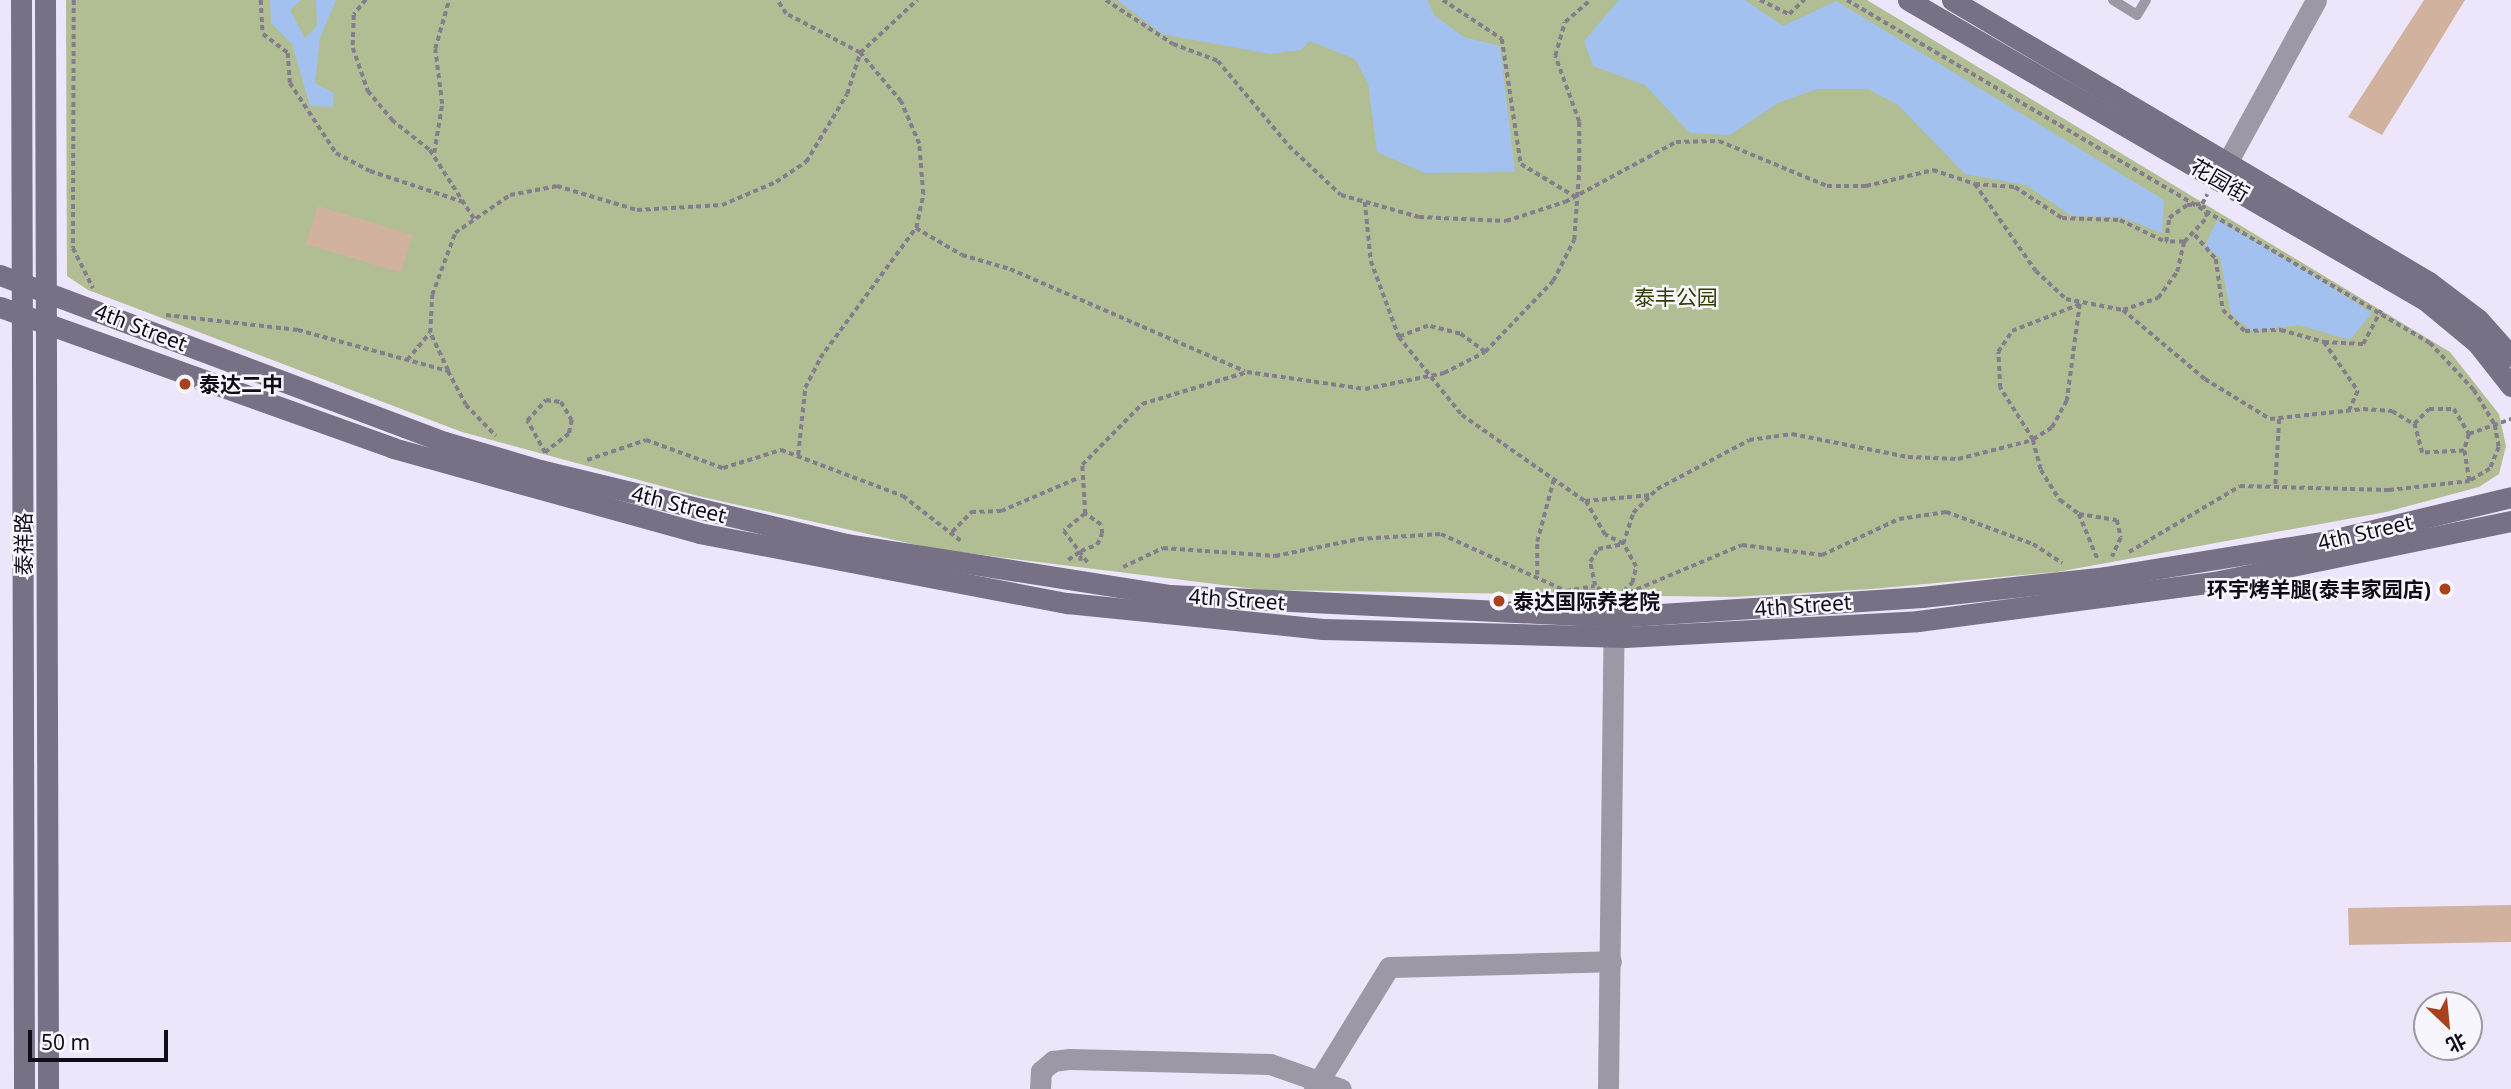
<!DOCTYPE html>
<html>
<head>
<meta charset="utf-8">
<style>
	body { margin:0 }
	#map { position:relative; width:2511px; height:1089px; overflow:hidden; background:#ede6fa; font-family:"Noto Sans","Noto Sans SC",sans-serif }
	div>[style] { position:absolute }
	[style*='--x'] { left:calc(var(--x)*1px); top:calc(var(--y)*1px); width:calc(var(--w)*1px); rotate:calc(var(--a)*1deg) }
	.green>* { inset:0; background:#b1bd93 }
	.water>* { inset:0; background:#a2c1ef }
	.building>* { inset:0; background:#d1b29e }
	.path>* { height:3.5px; margin-top:-1.75px; transform-origin:0; background:repeating-linear-gradient(90deg,#837d8d 0 5px,transparent 0 8.5px) }
	.lane>* { height:10px; margin:-5px; padding:0 5px; transform-origin:5px; border-radius:5px; background:#9d98a6 }
	.street>* { height:21px; margin:-10.5px; padding:0 10.5px; transform-origin:10.5px; border-radius:10.5px; background:#9d98a6 }
	.secondary>* { height:21px; margin:-10.5px; padding:0 10.5px; transform-origin:10.5px; border-radius:10.5px; background:#787185 }
	.dots>* { width:19px; height:19px; translate:-50% -50%; box-sizing:border-box; border:4px solid #f8f6fd; border-radius:50% }
	span { translate:-50% -50%; white-space:nowrap; text-align:center; line-height:1.15; -webkit-text-stroke:5px #f8f6fd; paint-order:stroke }
	.street-label { font-size:21px; color:#110d18 }
	.park-label { font-size:21px; color:#323e00 }
	.poi-label { font-size:21px; color:#110d18; font-weight:700 }
	.left { translate:0 -50%; text-align:left }
	.right { translate:-100% -50%; text-align:right }
	.north { position:absolute; left:2413px; top:991px; width:70px; height:70px; box-sizing:border-box; background:#f8f6fd; border:2px solid #9c99a1; border-radius:50%; rotate:154deg; font-size:19px; font-weight:700; line-height:28px; text-align:center; color:#110d18 }
	.north::after { content:''; display:block; margin:auto; width:24px; height:32px; background:#a8411d; clip-path:polygon(50% 0,100% 100%,50% 72%,0 100%) }
	.scale { position:absolute; left:28px; top:1030px; width:140px; height:32px; box-sizing:border-box; border:4px solid #110d18; border-top:0; padding-left:9px; font-size:21px; line-height:24px; white-space:nowrap; color:#110d18; -webkit-text-stroke:5px #f8f6fd; paint-order:stroke }
</style>
</head>
<body>
<div id="map">
	<div class="green">
		<div style="clip-path:polygon(66px 0,1867px 0,2450px 352px,2499px 414px,2506px 446px,2499px 474px,2479px 487px,2386px 512px,2057px 572px,1871px 589px,1733px 597px,1263px 590px,935px 549px,698px 496px,462px 432px,88px 290px,67px 276px)"></div>
	</div>
	<div class="water">
		<div style="clip-path:polygon(270px 0,301px 0,290px 10px,305px 38px,317px 26px,316px 0,336px 0,320px 38px,315px 83px,334px 93px,333px 107px,310px 106px,292px 44px,271px 23px)"></div>
		<div style="clip-path:polygon(1117px 0,1427px 0,1435px 16px,1464px 37px,1500px 46px,1515px 172px,1425px 173px,1377px 152px,1368px 83px,1355px 59px,1310px 41px,1301px 50px,1270px 54px,1162px 34px)"></div>
		<div style="clip-path:polygon(1619px 0,1745px 0,1783px 26px,1836px 1px,2164px 200px,2162px 233px,2121px 217px,2072px 216px,2026px 185px,1965px 174px,1898px 105px,1868px 89px,1817px 89px,1778px 103px,1730px 135px,1690px 133px,1645px 85px,1593px 66px,1584px 41px)"></div>
		<div style="clip-path:polygon(2217px 220px,2300px 267px,2372px 313px,2350px 340px,2299px 325px,2252px 331px,2231px 314px,2220px 258px,2205px 246px)"></div>
	</div>
	<div class="building">
		<div style="clip-path:polygon(2424px 0,2465px 0,2382px 135px,2348px 117px)"></div>
		<div style="clip-path:polygon(318px 206px,413px 235px,401px 273px,306px 244px)"></div>
		<div style="clip-path:polygon(2511px 905px,2511px 942px,2349px 945px,2348px 908px)"></div>
	</div>
	<div class="path">
		<div style="--x:74;--y:0;--w:248;--a:90.2"></div>
		<div style="--x:73;--y:248;--w:45;--a:63.4"></div>
		<div style="--x:261;--y:0;--w:34;--a:87"></div>
		<div style="--x:263;--y:34;--w:31;--a:37"></div>
		<div style="--x:288;--y:53;--w:30;--a:86"></div>
		<div style="--x:290;--y:83;--w:84;--a:56.7"></div>
		<div style="--x:336;--y:153;--w:38;--a:28"></div>
		<div style="--x:370;--y:171;--w:99;--a:18.3"></div>
		<div style="--x:366;--y:0;--w:19;--a:129"></div>
		<div style="--x:354;--y:15;--w:33;--a:92"></div>
		<div style="--x:353;--y:48;--w:46;--a:70.8"></div>
		<div style="--x:368;--y:91;--w:38;--a:50"></div>
		<div style="--x:392;--y:120;--w:48;--a:38.3"></div>
		<div style="--x:430;--y:150;--w:83;--a:57.3"></div>
		<div style="--x:1106;--y:0;--w:80;--a:33.3"></div>
		<div style="--x:1173;--y:44;--w:48;--a:20.7"></div>
		<div style="--x:1218;--y:61;--w:111;--a:50.1"></div>
		<div style="--x:1289;--y:146;--w:71;--a:43.3"></div>
		<div style="--x:1341;--y:195;--w:81;--a:15.8"></div>
		<div style="--x:1419;--y:217;--w:87;--a:2.6"></div>
		<div style="--x:1506;--y:221;--w:62;--a:-17.9"></div>
		<div style="--x:1565;--y:202;--w:126;--a:-28.4"></div>
		<div style="--x:1676;--y:142;--w:43;--a:-1.3"></div>
		<div style="--x:1719;--y:141;--w:117;--a:22.6"></div>
		<div style="--x:1827;--y:186;--w:39;--a:0"></div>
		<div style="--x:1866;--y:186;--w:69;--a:-13.4"></div>
		<div style="--x:1933;--y:170;--w:44;--a:18.4"></div>
		<div style="--x:1975;--y:184;--w:106;--a:55"></div>
		<div style="--x:2036;--y:271;--w:41;--a:43"></div>
		<div style="--x:2066;--y:299;--w:58;--a:10.9"></div>
		<div style="--x:2123;--y:310;--w:37;--a:-19"></div>
		<div style="--x:2158;--y:298;--w:32;--a:-54"></div>
		<div style="--x:2177;--y:272;--w:31;--a:-77"></div>
		<div style="--x:2184;--y:242;--w:18;--a:180"></div>
		<div style="--x:2166;--y:242;--w:24;--a:-83"></div>
		<div style="--x:2169;--y:218;--w:22;--a:-36"></div>
		<div style="--x:2187;--y:205;--w:15;--a:-4"></div>
		<div style="--x:2202;--y:204;--w:11;--a:-63"></div>
		<div style="--x:1443;--y:0;--w:71;--a:33.5"></div>
		<div style="--x:1502;--y:39;--w:126;--a:81.4"></div>
		<div style="--x:1521;--y:164;--w:62;--a:31.1"></div>
		<div style="--x:1760;--y:0;--w:32;--a:26"></div>
		<div style="--x:1789;--y:14;--w:21;--a:-43"></div>
		<div style="--x:1847;--y:0;--w:676;--a:30.47"></div>
		<div style="--x:2430;--y:343;--w:64;--a:46.9"></div>
		<div style="--x:2474;--y:390;--w:41;--a:59"></div>
		<div style="--x:2495;--y:425;--w:22;--a:80"></div>
		<div style="--x:2499;--y:447;--w:24;--a:112"></div>
		<div style="--x:2490;--y:469;--w:23;--a:149"></div>
		<div style="--x:434;--y:153;--w:50;--a:-80.7"></div>
		<div style="--x:442;--y:104;--w:55;--a:-97.3"></div>
		<div style="--x:435;--y:49;--w:51;--a:-74.1"></div>
		<div style="--x:1975;--y:184;--w:40;--a:4.3"></div>
		<div style="--x:2015;--y:187;--w:56;--a:33.4"></div>
		<div style="--x:2062;--y:218;--w:58;--a:2"></div>
		<div style="--x:2120;--y:220;--w:51;--a:25.6"></div>
		<div style="--x:1365;--y:202;--w:59;--a:84.2"></div>
		<div style="--x:1371;--y:261;--w:81;--a:69.8"></div>
		<div style="--x:916;--y:228;--w:35;--a:-78"></div>
		<div style="--x:923;--y:194;--w:50;--a:-94.6"></div>
		<div style="--x:919;--y:144;--w:46;--a:-113.2"></div>
		<div style="--x:901;--y:102;--w:64;--a:-129.9"></div>
		<div style="--x:860;--y:53;--w:78;--a:-42.9"></div>
		<div style="--x:2195;--y:235;--w:32;--a:49"></div>
		<div style="--x:2216;--y:259;--w:51;--a:82.2"></div>
		<div style="--x:2223;--y:310;--w:30;--a:44"></div>
		<div style="--x:2245;--y:331;--w:36;--a:-2"></div>
		<div style="--x:2281;--y:330;--w:45;--a:15.6"></div>
		<div style="--x:2324;--y:342;--w:60;--a:55.2"></div>
		<div style="--x:2358;--y:391;--w:22;--a:114"></div>
		<div style="--x:2184;--y:242;--w:34;--a:-47"></div>
		<div style="--x:2207;--y:217;--w:12;--a:-110"></div>
		<div style="--x:2080;--y:304;--w:98;--a:97.6"></div>
		<div style="--x:2067;--y:401;--w:31;--a:119"></div>
		<div style="--x:2052;--y:428;--w:22;--a:148"></div>
		<div style="--x:2033;--y:440;--w:62;--a:-122.4"></div>
		<div style="--x:2000;--y:388;--w:36;--a:-93"></div>
		<div style="--x:1998;--y:352;--w:25;--a:-56"></div>
		<div style="--x:2012;--y:331;--w:73;--a:-21.7"></div>
		<div style="--x:2123;--y:310;--w:107;--a:40.1"></div>
		<div style="--x:2205;--y:379;--w:76;--a:31.6"></div>
		<div style="--x:2270;--y:419;--w:94;--a:-6.1"></div>
		<div style="--x:2363;--y:409;--w:29;--a:4"></div>
		<div style="--x:2392;--y:411;--w:26;--a:31"></div>
		<div style="--x:2414;--y:424;--w:21;--a:-45"></div>
		<div style="--x:2429;--y:409;--w:25;--a:0"></div>
		<div style="--x:2454;--y:409;--w:29;--a:59"></div>
		<div style="--x:2469;--y:434;--w:18;--a:106"></div>
		<div style="--x:2464;--y:451;--w:42;--a:177.3"></div>
		<div style="--x:2422;--y:453;--w:30;--a:-105"></div>
		<div style="--x:166;--y:315;--w:133;--a:6.5"></div>
		<div style="--x:298;--y:330;--w:156;--a:15.3"></div>
		<div style="--x:448;--y:371;--w:38;--a:62"></div>
		<div style="--x:466;--y:405;--w:43;--a:45.9"></div>
		<div style="--x:2324;--y:342;--w:39;--a:3"></div>
		<div style="--x:2363;--y:344;--w:38;--a:-62"></div>
		<div style="--x:1485;--y:352;--w:31;--a:-144"></div>
		<div style="--x:1460;--y:334;--w:33;--a:-166"></div>
		<div style="--x:1428;--y:326;--w:31;--a:159"></div>
		<div style="--x:1399;--y:337;--w:100;--a:51.1"></div>
		<div style="--x:1462;--y:415;--w:150;--a:35"></div>
		<div style="--x:407;--y:360;--w:35;--a:-50"></div>
		<div style="--x:448;--y:371;--w:42;--a:-115.3"></div>
		<div style="--x:430;--y:333;--w:38;--a:-87"></div>
		<div style="--x:432;--y:295;--w:66;--a:-69.6"></div>
		<div style="--x:455;--y:233;--w:67;--a:-34.6"></div>
		<div style="--x:510;--y:195;--w:48;--a:-10.8"></div>
		<div style="--x:557;--y:186;--w:84;--a:16.7"></div>
		<div style="--x:637;--y:210;--w:85;--a:-3.4"></div>
		<div style="--x:722;--y:205;--w:59;--a:-23.1"></div>
		<div style="--x:776;--y:182;--w:36;--a:-34"></div>
		<div style="--x:806;--y:162;--w:79;--a:-58.9"></div>
		<div style="--x:847;--y:94;--w:43;--a:-72.4"></div>
		<div style="--x:860;--y:53;--w:84;--a:-152.2"></div>
		<div style="--x:786;--y:14;--w:17;--a:-123"></div>
		<div style="--x:546;--y:400;--w:15;--a:8"></div>
		<div style="--x:561;--y:402;--w:21;--a:59"></div>
		<div style="--x:572;--y:420;--w:14;--a:102"></div>
		<div style="--x:569;--y:434;--w:31;--a:142"></div>
		<div style="--x:545;--y:453;--w:37;--a:-119"></div>
		<div style="--x:527;--y:421;--w:28;--a:-48"></div>
		<div style="--x:2469;--y:434;--w:45;--a:-19.7"></div>
		<div style="--x:798;--y:455;--w:67;--a:-84"></div>
		<div style="--x:805;--y:388;--w:34;--a:-63"></div>
		<div style="--x:820;--y:358;--w:162;--a:-53.6"></div>
		<div style="--x:916;--y:228;--w:53;--a:30.4"></div>
		<div style="--x:962;--y:255;--w:50;--a:16.3"></div>
		<div style="--x:1010;--y:269;--w:256;--a:23.5"></div>
		<div style="--x:587;--y:460;--w:62;--a:-18.7"></div>
		<div style="--x:646;--y:440;--w:82;--a:20"></div>
		<div style="--x:723;--y:468;--w:61;--a:-17.2"></div>
		<div style="--x:781;--y:450;--w:130;--a:20.7"></div>
		<div style="--x:903;--y:496;--w:73;--a:37.8"></div>
		<div style="--x:2275;--y:484;--w:65;--a:-86.5"></div>
		<div style="--x:1085;--y:514;--w:27;--a:141"></div>
		<div style="--x:1064;--y:531;--w:40;--a:53"></div>
		<div style="--x:2079;--y:514;--w:50;--a:67.6"></div>
		<div style="--x:952;--y:532;--w:28;--a:-46"></div>
		<div style="--x:971;--y:512;--w:30;--a:-2"></div>
		<div style="--x:1001;--y:511;--w:84;--a:-23.2"></div>
		<div style="--x:2129;--y:552;--w:129;--a:-30.7"></div>
		<div style="--x:2240;--y:486;--w:149;--a:1.5"></div>
		<div style="--x:2389;--y:490;--w:81;--a:-6.4"></div>
		<div style="--x:2469;--y:481;--w:30;--a:-99"></div>
		<div style="--x:1068;--y:560;--w:16;--a:-35"></div>
		<div style="--x:1080;--y:561;--w:10;--a:-84"></div>
		<div style="--x:1081;--y:551;--w:17;--a:-21"></div>
		<div style="--x:1097;--y:545;--w:12;--a:-66"></div>
		<div style="--x:1102;--y:534;--w:9;--a:-96"></div>
		<div style="--x:1101;--y:525;--w:19;--a:-145"></div>
		<div style="--x:1085;--y:514;--w:49;--a:-93.5"></div>
		<div style="--x:1082;--y:465;--w:86;--a:-45.5"></div>
		<div style="--x:1142;--y:404;--w:110;--a:-16.9"></div>
		<div style="--x:1247;--y:372;--w:119;--a:8.2"></div>
		<div style="--x:1365;--y:389;--w:81;--a:-11.4"></div>
		<div style="--x:1444;--y:373;--w:46;--a:-27.1"></div>
		<div style="--x:1485;--y:352;--w:98;--a:-46.2"></div>
		<div style="--x:1553;--y:281;--w:46;--a:-62.9"></div>
		<div style="--x:1574;--y:240;--w:70;--a:-85.9"></div>
		<div style="--x:1579;--y:170;--w:48;--a:-90"></div>
		<div style="--x:1579;--y:122;--w:70;--a:-110"></div>
		<div style="--x:1555;--y:56;--w:35;--a:-74"></div>
		<div style="--x:1565;--y:22;--w:33;--a:-41"></div>
		<div style="--x:1123;--y:567;--w:44;--a:-25.4"></div>
		<div style="--x:1163;--y:548;--w:112;--a:4.1"></div>
		<div style="--x:1275;--y:556;--w:86;--a:-11.4"></div>
		<div style="--x:1359;--y:539;--w:82;--a:-3.5"></div>
		<div style="--x:1441;--y:534;--w:137;--a:24.5"></div>
		<div style="--x:1566;--y:591;--w:29;--a:-10"></div>
		<div style="--x:1537;--y:575;--w:33;--a:-90"></div>
		<div style="--x:1537;--y:542;--w:66;--a:-75.1"></div>
		<div style="--x:1608;--y:596;--w:16;--a:-142"></div>
		<div style="--x:1595;--y:586;--w:25;--a:-102"></div>
		<div style="--x:1590;--y:562;--w:15;--a:-58"></div>
		<div style="--x:1598;--y:549;--w:25;--a:-11"></div>
		<div style="--x:1623;--y:544;--w:33;--a:-72"></div>
		<div style="--x:1633;--y:513;--w:34;--a:-45"></div>
		<div style="--x:1657;--y:489;--w:104;--a:-28"></div>
		<div style="--x:1749;--y:440;--w:43;--a:-7.9"></div>
		<div style="--x:1792;--y:434;--w:118;--a:11.2"></div>
		<div style="--x:1908;--y:457;--w:50;--a:2.3"></div>
		<div style="--x:1958;--y:459;--w:77;--a:-14.2"></div>
		<div style="--x:2033;--y:440;--w:31;--a:75"></div>
		<div style="--x:2041;--y:470;--w:36;--a:58"></div>
		<div style="--x:2060;--y:500;--w:24;--a:36"></div>
		<div style="--x:2079;--y:514;--w:38;--a:9"></div>
		<div style="--x:2117;--y:520;--w:18;--a:77"></div>
		<div style="--x:2121;--y:538;--w:21;--a:115"></div>
		<div style="--x:1621;--y:596;--w:131;--a:-22.9"></div>
		<div style="--x:1742;--y:545;--w:81;--a:7.1"></div>
		<div style="--x:1822;--y:555;--w:85;--a:-25.1"></div>
		<div style="--x:1899;--y:519;--w:48;--a:-8.5"></div>
		<div style="--x:1946;--y:512;--w:93;--a:20.2"></div>
		<div style="--x:2033;--y:544;--w:35;--a:33"></div>
		<div style="--x:1617;--y:597;--w:21;--a:-43"></div>
		<div style="--x:1632;--y:583;--w:16;--a:-76"></div>
		<div style="--x:1636;--y:567;--w:26;--a:-119"></div>
		<div style="--x:1623;--y:544;--w:20;--a:-153"></div>
		<div style="--x:1605;--y:535;--w:39;--a:-120"></div>
		<div style="--x:1585;--y:501;--w:67;--a:-5.1"></div>
	</div>
	<div class="lane">
		<div style="--x:2113;--y:0;--w:28;--a:32"></div>
		<div style="--x:2137;--y:15;--w:17;--a:-59"></div>
	</div>
	<div class="street">
		<div style="--x:2228;--y:161;--w:183;--a:-61.3"></div>
		<div style="--x:1040;--y:1089;--w:18;--a:-87"></div>
		<div style="--x:1041;--y:1071;--w:16;--a:-40"></div>
		<div style="--x:1053;--y:1061;--w:17;--a:-7"></div>
		<div style="--x:1070;--y:1059;--w:200;--a:1.4"></div>
		<div style="--x:1270;--y:1064;--w:75;--a:19.4"></div>
		<div style="--x:1314;--y:1089;--w:143;--a:-58.4"></div>
		<div style="--x:1389;--y:967;--w:222;--a:-1.5"></div>
		<div style="--x:1608;--y:1089;--w:470;--a:-89.3"></div>
	</div>
	<div class="secondary">
		<div style="--x:21;--y:0;--w:1089;--a:89.84"></div>
		<div style="--x:45;--y:0;--w:1089;--a:89.84"></div>
		<div style="--x:1908;--y:0;--w:598;--a:30.13"></div>
		<div style="--x:2425;--y:300;--w:67;--a:39.6"></div>
		<div style="--x:2477;--y:343;--w:55;--a:51.7"></div>
		<div style="--x:1952;--y:0;--w:554;--a:30.59"></div>
		<div style="--x:2429;--y:282;--w:61;--a:37.1"></div>
		<div style="--x:2478;--y:319;--w:50;--a:48.3"></div>
		<div style="--x:0;--y:275;--w:475;--a:20.6"></div>
		<div style="--x:445;--y:442;--w:99;--a:16.4"></div>
		<div style="--x:540;--y:470;--w:316;--a:13.6"></div>
		<div style="--x:847;--y:544;--w:327;--a:9"></div>
		<div style="--x:1170;--y:595;--w:445;--a:2.8"></div>
		<div style="--x:1614;--y:617;--w:309;--a:-3.7"></div>
		<div style="--x:1922;--y:597;--w:184;--a:-6.2"></div>
		<div style="--x:2105;--y:577;--w:225;--a:-9.2"></div>
		<div style="--x:2327;--y:541;--w:189;--a:-13.4"></div>
		<div style="--x:0;--y:307;--w:418;--a:19.7"></div>
		<div style="--x:393;--y:448;--w:318;--a:15.5"></div>
		<div style="--x:699;--y:533;--w:375;--a:10.8"></div>
		<div style="--x:1067;--y:603;--w:257;--a:5.8"></div>
		<div style="--x:1323;--y:629;--w:302;--a:1.5"></div>
		<div style="--x:1625;--y:637;--w:293;--a:-3.1"></div>
		<div style="--x:1918;--y:621;--w:299;--a:-7.5"></div>
		<div style="--x:2214;--y:582;--w:303;--a:-11.6"></div>
	</div>
	<div class="dots">
		<div style="left:185px;top:384px;background:#a8411d"></div>
		<div style="left:2445px;top:589px;background:#a8411d"></div>
		<div style="left:1499px;top:601px;background:#a8411d"></div>
	</div>
	<div class="street-label">
		<span style="left:2220px;top:180px;rotate:30deg">花园街</span>
		<span style="left:141px;top:327px;rotate:21deg">4th Street</span>
		<span style="left:679px;top:504px;rotate:14deg">4th Street</span>
		<span style="left:2365px;top:532px;rotate:-13deg">4th Street</span>
		<span style="left:23px;top:544px;rotate:-90deg">泰祥路</span>
		<span style="left:1237px;top:599px;rotate:4deg">4th Street</span>
		<span style="left:1803px;top:605px;rotate:-4deg">4th Street</span>
	</div>
	<div class="park-label">
		<span style="left:1676px;top:297px">泰丰公园</span>
	</div>
	<div class="poi-label">
		<span class="left" style="left:199px;top:384px">泰达二中</span>
		<span class="right" style="left:2431px;top:589px">环宇烤羊腿(泰丰家园店)</span>
		<span class="left" style="left:1513px;top:601px">泰达国际养老院</span>
	</div>
	<div class="north">北</div>
	<div class="scale">50 m</div>
</div>
</body>
</html>
